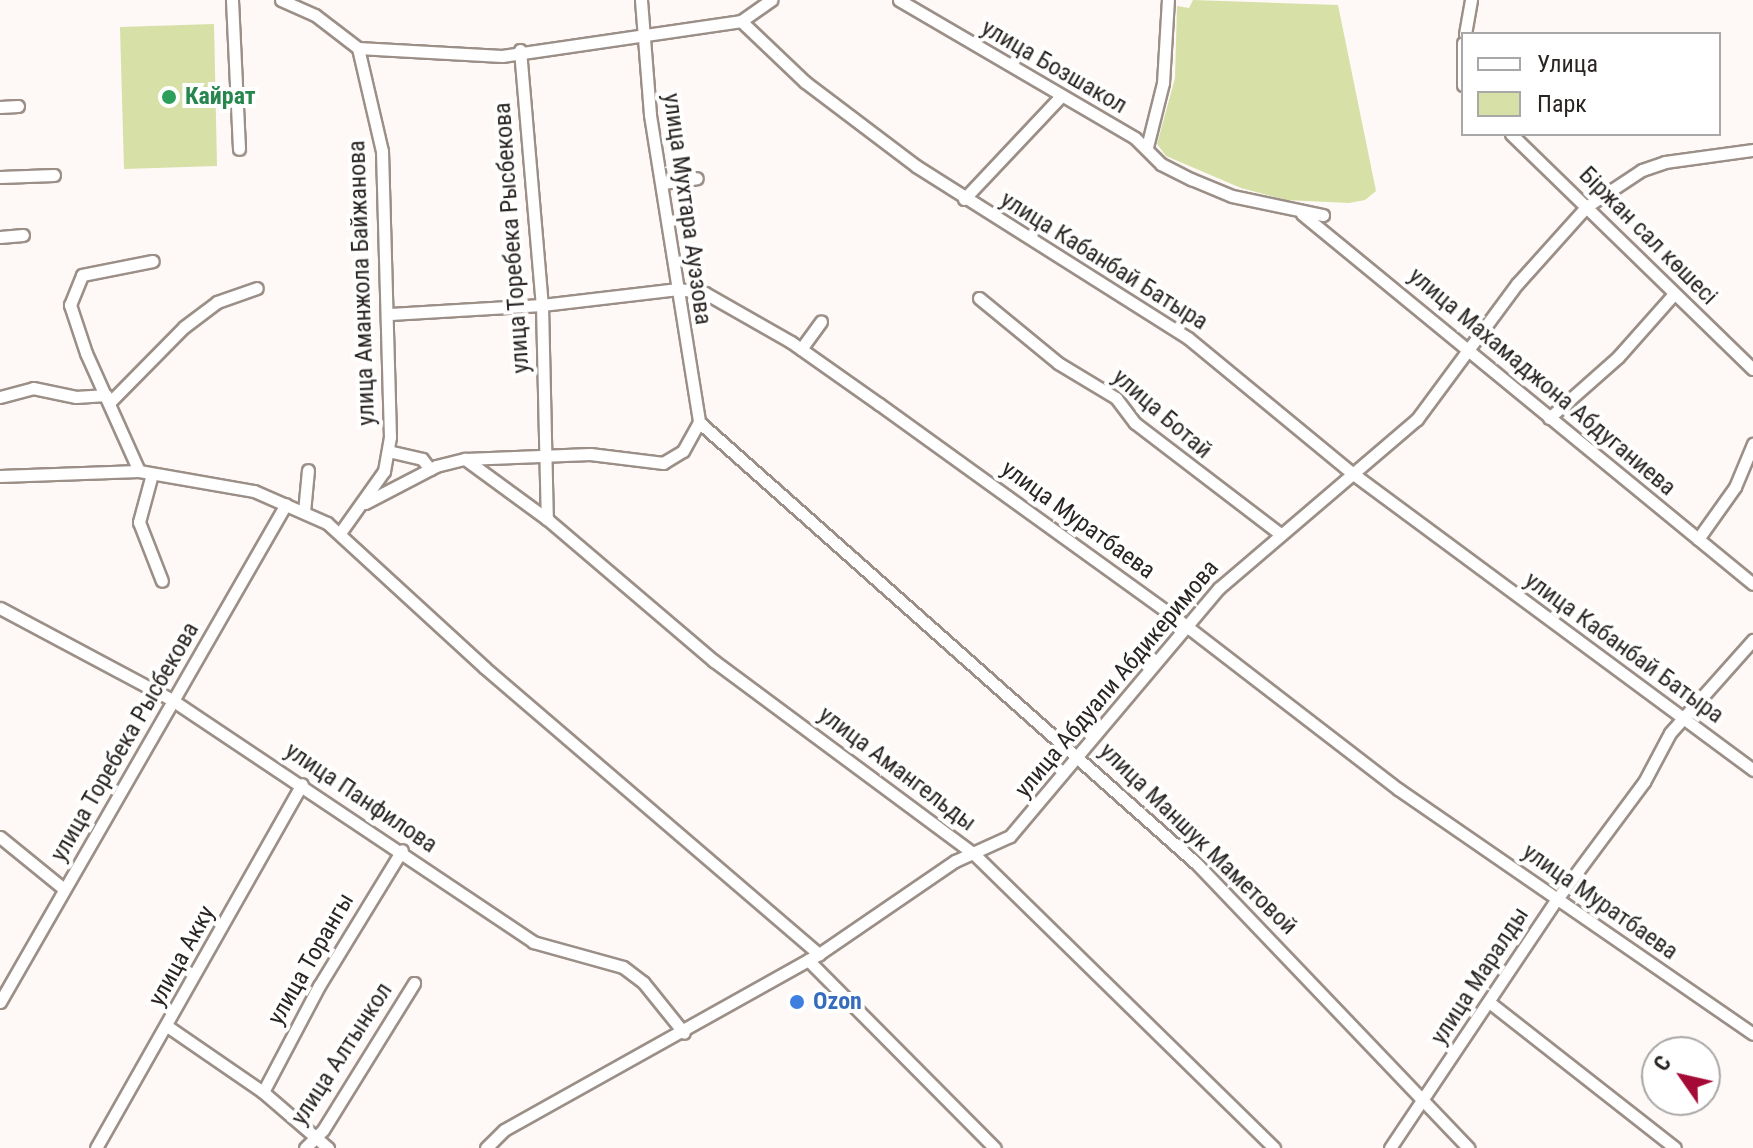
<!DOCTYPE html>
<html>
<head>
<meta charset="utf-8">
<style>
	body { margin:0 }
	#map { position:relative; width:1753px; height:1148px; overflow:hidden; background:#fef9f6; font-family:"Roboto Condensed",sans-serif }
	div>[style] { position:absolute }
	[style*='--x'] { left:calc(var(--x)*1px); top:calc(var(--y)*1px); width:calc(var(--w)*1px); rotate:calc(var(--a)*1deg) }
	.green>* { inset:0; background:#d7e0a6 }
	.roads { filter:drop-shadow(2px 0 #9b8f87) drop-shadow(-2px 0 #9b8f87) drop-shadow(0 2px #9b8f87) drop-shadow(0 -2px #9b8f87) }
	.minor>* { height:11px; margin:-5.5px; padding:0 5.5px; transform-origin:5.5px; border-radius:5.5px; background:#fff }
	.dots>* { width:22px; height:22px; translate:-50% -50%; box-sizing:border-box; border:4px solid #fff; border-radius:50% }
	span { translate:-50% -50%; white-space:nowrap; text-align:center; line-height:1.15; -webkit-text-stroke:8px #fff; paint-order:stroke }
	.street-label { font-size:24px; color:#2a2522 }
	.leisure-label { font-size:24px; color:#27864d; font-weight:700 }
	.left { translate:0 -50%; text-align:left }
	.shop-label { font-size:24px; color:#366cbe; font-weight:700 }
	.legend { position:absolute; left:1461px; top:32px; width:260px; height:104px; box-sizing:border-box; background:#fff; border:2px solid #aaa8a7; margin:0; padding:10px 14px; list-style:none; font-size:24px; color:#2a2522 }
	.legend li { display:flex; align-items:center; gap:16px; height:40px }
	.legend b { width:40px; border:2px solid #aaa8a7 }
	.north { position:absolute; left:1641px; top:1036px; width:80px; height:80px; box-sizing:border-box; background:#fff; border:2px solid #aaa8a7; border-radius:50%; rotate:304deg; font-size:22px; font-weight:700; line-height:32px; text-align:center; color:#2a2522 }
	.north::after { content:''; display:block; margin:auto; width:28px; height:36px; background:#a50a36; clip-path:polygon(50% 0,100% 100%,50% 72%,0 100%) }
</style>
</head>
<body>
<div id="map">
	<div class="green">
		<div style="clip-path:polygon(1193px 0,1338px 5px,1376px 191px,1365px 200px,1349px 203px,1286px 200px,1241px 188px,1166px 156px,1157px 144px,1175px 78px,1177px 6px,1189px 8px)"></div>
		<div style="clip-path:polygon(214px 24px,217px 166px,124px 169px,120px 27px)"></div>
	</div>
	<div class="roads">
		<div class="minor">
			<div style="--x:232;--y:0;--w:149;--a:87.3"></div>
			<div style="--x:281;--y:0;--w:37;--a:24"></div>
			<div style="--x:315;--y:15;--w:54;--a:37.5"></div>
			<div style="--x:358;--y:48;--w:106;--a:76.9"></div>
			<div style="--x:382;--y:151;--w:286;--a:88.4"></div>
			<div style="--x:390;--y:437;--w:35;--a:100"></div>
			<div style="--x:384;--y:471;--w:76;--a:125.4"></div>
			<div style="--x:641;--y:0;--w:115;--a:85.5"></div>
			<div style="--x:650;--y:115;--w:311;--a:80.9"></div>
			<div style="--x:699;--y:422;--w:666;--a:41.59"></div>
			<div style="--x:1197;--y:864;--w:393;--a:46.3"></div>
			<div style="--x:899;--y:0;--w:273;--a:30.3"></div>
			<div style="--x:1135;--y:138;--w:37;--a:45"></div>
			<div style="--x:1161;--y:164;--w:34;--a:27"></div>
			<div style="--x:1191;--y:179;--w:44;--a:22.5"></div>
			<div style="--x:1232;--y:196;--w:93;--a:11.8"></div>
			<div style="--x:741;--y:21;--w:37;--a:-35"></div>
			<div style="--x:1465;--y:34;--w:35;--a:-80"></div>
			<div style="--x:1463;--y:43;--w:42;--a:90"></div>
			<div style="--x:358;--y:48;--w:144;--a:3.2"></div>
			<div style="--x:502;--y:56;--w:242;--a:-8.3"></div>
			<div style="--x:741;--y:21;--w:88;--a:43.6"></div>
			<div style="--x:805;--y:82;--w:139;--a:37.1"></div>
			<div style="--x:916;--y:166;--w:322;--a:32.3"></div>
			<div style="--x:1188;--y:338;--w:212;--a:39.5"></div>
			<div style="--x:1352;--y:473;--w:499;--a:36.5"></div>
			<div style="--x:520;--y:50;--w:256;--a:85.1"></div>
			<div style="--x:542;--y:305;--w:214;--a:88.7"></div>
			<div style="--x:0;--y:107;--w:18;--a:-3"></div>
			<div style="--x:1511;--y:134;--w:337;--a:44.2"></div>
			<div style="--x:1147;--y:147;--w:66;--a:-76"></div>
			<div style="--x:1163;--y:83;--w:83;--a:-86.6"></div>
			<div style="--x:0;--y:177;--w:54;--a:-2.1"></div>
			<div style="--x:663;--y:183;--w:34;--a:-8"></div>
			<div style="--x:964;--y:199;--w:140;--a:-46.7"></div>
			<div style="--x:1302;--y:214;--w:583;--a:39.37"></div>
			<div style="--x:0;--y:237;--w:23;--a:-5"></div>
			<div style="--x:979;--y:298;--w:102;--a:39.4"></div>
			<div style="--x:1058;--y:363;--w:68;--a:31.1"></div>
			<div style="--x:1116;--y:398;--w:31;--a:53"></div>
			<div style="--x:1135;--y:423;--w:181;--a:37.4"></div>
			<div style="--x:390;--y:314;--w:152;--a:-3.4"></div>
			<div style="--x:542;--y:305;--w:137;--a:-6.7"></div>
			<div style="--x:678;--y:289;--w:27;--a:8"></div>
			<div style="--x:705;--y:293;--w:99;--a:29.7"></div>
			<div style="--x:791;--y:342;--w:108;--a:35.2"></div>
			<div style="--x:879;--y:404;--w:361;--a:35.8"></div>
			<div style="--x:1172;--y:615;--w:285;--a:37.6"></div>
			<div style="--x:1398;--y:789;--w:431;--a:34.6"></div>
			<div style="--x:801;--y:349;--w:34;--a:-54"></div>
			<div style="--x:0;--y:397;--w:34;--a:-15"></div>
			<div style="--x:33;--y:388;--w:44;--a:11.8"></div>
			<div style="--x:76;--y:397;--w:30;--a:-4"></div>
			<div style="--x:110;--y:402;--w:105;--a:-45.4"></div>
			<div style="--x:184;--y:327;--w:41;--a:-37.1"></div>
			<div style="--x:217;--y:302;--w:42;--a:-19.3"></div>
			<div style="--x:1549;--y:418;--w:92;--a:-41.5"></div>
			<div style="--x:1618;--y:357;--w:84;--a:-48.4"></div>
			<div style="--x:388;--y:451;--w:35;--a:13"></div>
			<div style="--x:422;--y:459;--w:13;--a:51"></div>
			<div style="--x:465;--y:459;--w:102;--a:36.2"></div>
			<div style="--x:547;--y:519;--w:219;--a:40.4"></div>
			<div style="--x:714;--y:661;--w:324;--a:36.6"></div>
			<div style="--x:974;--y:854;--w:420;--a:44.4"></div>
			<div style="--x:139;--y:471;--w:129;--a:-114.2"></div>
			<div style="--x:86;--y:353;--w:51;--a:-108.4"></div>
			<div style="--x:70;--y:305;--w:32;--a:-68"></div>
			<div style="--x:82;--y:275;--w:72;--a:-11.2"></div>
			<div style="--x:152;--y:474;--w:50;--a:105.2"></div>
			<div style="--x:139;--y:522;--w:63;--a:68.7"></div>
			<div style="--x:0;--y:476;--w:139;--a:-2.1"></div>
			<div style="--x:139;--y:471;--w:117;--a:9.9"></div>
			<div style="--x:254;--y:491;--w:80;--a:23.7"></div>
			<div style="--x:327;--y:523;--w:214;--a:42.5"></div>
			<div style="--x:485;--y:668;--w:440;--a:40.6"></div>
			<div style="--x:365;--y:503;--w:80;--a:-27.5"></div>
			<div style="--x:436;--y:466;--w:30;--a:-14"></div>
			<div style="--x:465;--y:459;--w:125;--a:-2.3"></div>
			<div style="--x:590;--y:454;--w:74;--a:7"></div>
			<div style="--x:663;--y:463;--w:23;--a:-31"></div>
			<div style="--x:683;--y:451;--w:33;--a:-61"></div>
			<div style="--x:304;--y:512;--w:42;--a:-84.6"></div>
			<div style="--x:1698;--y:539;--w:64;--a:-54.6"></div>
			<div style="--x:1735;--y:487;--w:47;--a:-67.3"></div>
			<div style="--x:0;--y:608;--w:195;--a:28.1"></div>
			<div style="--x:172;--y:700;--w:435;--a:33.8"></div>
			<div style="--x:533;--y:942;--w:93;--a:15.5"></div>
			<div style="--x:623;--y:967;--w:25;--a:37"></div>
			<div style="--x:643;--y:982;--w:65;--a:51.2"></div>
			<div style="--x:0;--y:837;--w:82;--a:39.1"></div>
			<div style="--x:808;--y:960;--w:265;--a:45.2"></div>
			<div style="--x:0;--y:1002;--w:574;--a:-60.13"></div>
			<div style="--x:1489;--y:1002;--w:236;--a:38.1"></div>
			<div style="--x:167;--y:1026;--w:116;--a:34.5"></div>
			<div style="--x:263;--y:1092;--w:86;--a:40.7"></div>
			<div style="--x:263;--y:1092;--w:120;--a:-62.2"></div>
			<div style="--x:319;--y:986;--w:159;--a:-58.6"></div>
			<div style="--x:96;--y:1148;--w:418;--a:-60.5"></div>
			<div style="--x:305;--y:1148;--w:25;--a:-45"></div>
			<div style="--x:323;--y:1130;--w:173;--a:-58.2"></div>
			<div style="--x:486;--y:1148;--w:25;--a:-45"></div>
			<div style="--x:504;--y:1130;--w:361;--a:-29.2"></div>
			<div style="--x:819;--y:954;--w:165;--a:-34.4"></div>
			<div style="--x:955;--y:861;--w:60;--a:-24.4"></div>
			<div style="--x:1010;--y:836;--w:324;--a:-49.9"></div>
			<div style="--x:1219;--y:588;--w:260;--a:-40.5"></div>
			<div style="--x:1417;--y:419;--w:168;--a:-53.5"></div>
			<div style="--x:1517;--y:284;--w:103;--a:-48.1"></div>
			<div style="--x:1586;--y:207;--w:67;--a:-33.5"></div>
			<div style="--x:1642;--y:170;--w:24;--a:-19"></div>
			<div style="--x:1665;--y:162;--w:89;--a:-7.8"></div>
			<div style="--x:1390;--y:1148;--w:300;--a:-56.2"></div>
			<div style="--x:1557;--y:899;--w:146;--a:-53.4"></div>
			<div style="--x:1644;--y:782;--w:55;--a:-62"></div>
			<div style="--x:1670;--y:733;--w:125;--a:-48.3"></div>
		</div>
	</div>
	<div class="dots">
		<div style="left:169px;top:97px;background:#2e9e5b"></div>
		<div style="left:797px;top:1002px;background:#3f7fe0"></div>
	</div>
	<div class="street-label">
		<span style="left:1054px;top:67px;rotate:30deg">улица Бозшакол</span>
		<span style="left:687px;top:209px;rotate:82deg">улица Мухтара Ауэзова</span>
		<span style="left:1648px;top:236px;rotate:45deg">Біржан сал көшесі</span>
		<span style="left:512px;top:238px;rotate:-94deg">улица Торебека Рысбекова</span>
		<span style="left:1104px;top:261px;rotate:32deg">улица Кабанбай Батыра</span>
		<span style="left:362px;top:283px;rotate:-92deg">улица Аманжола Байжанова</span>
		<span style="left:1542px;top:382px;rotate:40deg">улица Махамаджона Абдуганиева</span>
		<span style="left:1162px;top:414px;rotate:41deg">улица Ботай</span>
		<span style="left:1078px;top:520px;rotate:36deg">улица Муратбаева</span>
		<span style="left:1624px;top:648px;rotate:36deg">улица Кабанбай Батыра</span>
		<span style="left:1117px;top:679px;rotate:-50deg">улица Абдуали Абдикеримова</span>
		<span style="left:125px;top:742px;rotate:-60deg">улица Торебека Рысбекова</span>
		<span style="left:897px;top:769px;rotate:37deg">улица Амангельды</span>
		<span style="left:361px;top:798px;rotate:34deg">улица Панфилова</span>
		<span style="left:1198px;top:839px;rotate:44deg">улица Маншук Маметовой</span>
		<span style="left:1600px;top:902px;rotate:35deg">улица Муратбаева</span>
		<span style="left:182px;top:956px;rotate:-61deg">улица Акку</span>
		<span style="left:311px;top:959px;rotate:-60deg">улица Торангы</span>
		<span style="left:1480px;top:976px;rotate:-57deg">улица Маралды</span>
		<span style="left:342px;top:1054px;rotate:-57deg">улица Алтынкол</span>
	</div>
	<div class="leisure-label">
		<span class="left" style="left:185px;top:97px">Кайрат</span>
	</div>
	<div class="shop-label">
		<span class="left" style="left:813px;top:1002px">Ozon</span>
	</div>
	<ul class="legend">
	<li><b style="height:10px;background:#fff"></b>Улица</li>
	<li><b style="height:22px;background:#d7e0a6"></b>Парк</li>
	</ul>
	<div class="north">С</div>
</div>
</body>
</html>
